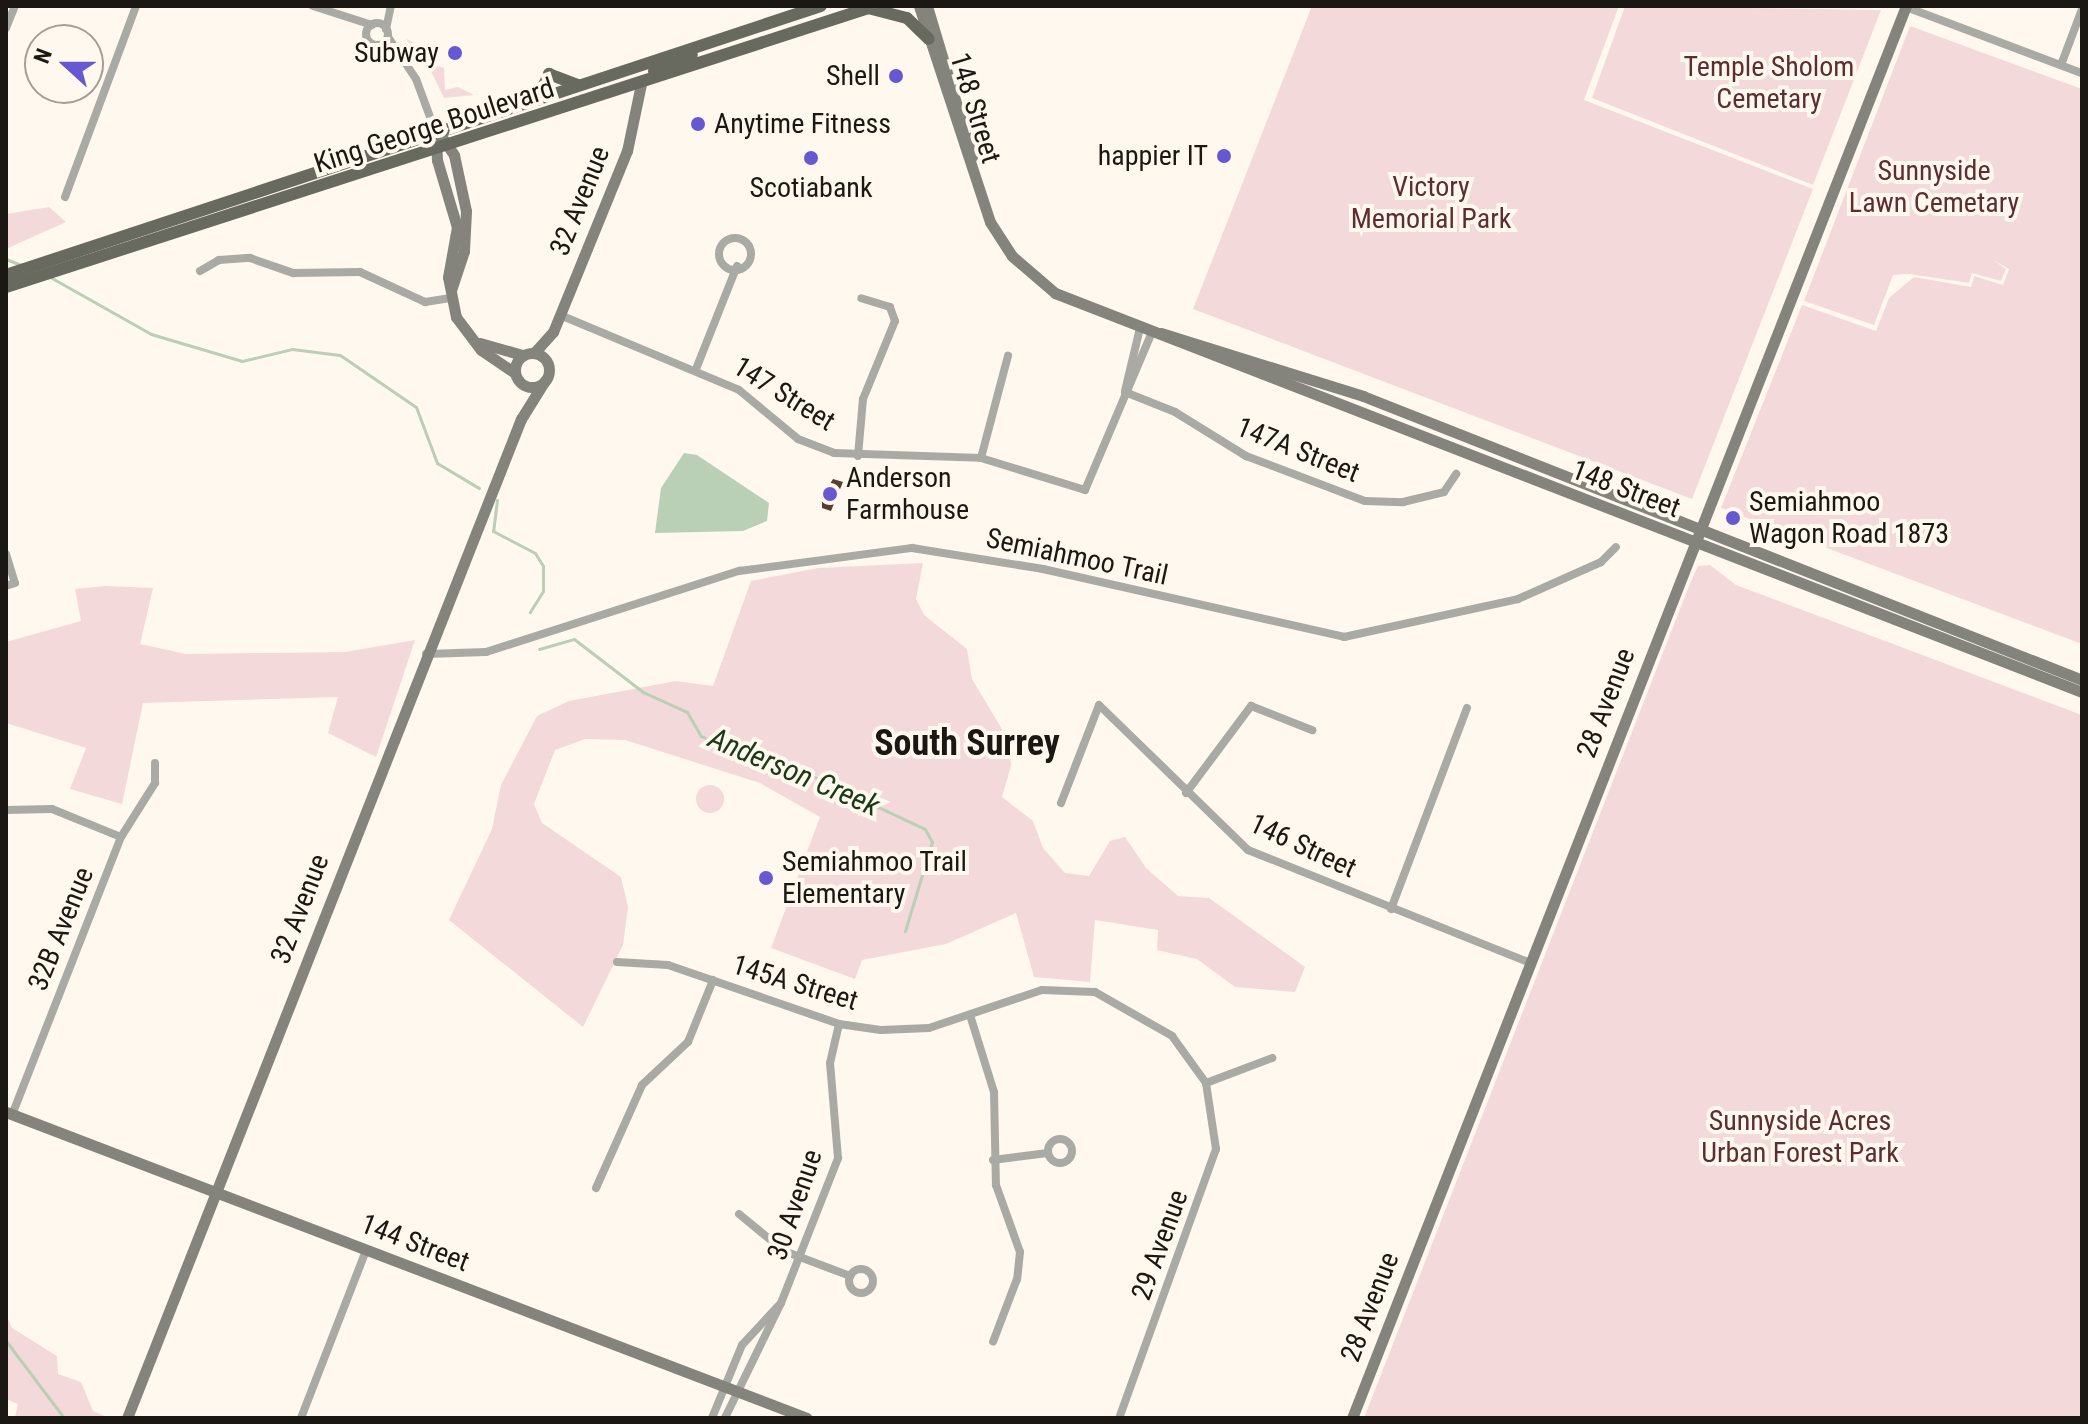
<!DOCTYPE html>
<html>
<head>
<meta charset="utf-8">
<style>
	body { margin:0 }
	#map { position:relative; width:2088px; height:1424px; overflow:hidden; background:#fff8ee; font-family:"Roboto Condensed",sans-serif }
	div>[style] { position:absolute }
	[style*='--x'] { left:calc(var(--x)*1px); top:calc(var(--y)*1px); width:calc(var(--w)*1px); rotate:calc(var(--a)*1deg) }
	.green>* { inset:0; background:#f3d9d9 }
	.round { border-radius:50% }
	.water>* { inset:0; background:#b9cfb6 }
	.stream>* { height:3px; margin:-1.5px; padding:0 1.5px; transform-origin:1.5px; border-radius:1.5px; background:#b9cfb6 }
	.building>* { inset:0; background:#583e30 }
	.street>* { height:8px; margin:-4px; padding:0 4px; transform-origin:4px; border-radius:4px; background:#aaaaa4 }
	.street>.ring { margin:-4px; padding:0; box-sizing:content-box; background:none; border:8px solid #aaaaa4; border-radius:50% }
	.secondary>* { height:11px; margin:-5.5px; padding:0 5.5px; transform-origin:5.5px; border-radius:5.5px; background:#84847c }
	.secondary>.ring { margin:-5.5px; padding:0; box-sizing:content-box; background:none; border:11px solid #84847c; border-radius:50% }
	.primary>* { height:12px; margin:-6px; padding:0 6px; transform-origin:6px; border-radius:6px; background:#696a5f }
	.dots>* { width:22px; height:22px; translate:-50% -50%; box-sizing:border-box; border:4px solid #fff8ee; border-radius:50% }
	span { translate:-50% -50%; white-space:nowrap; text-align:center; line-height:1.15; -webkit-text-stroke:8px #fff8ee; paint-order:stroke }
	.poi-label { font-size:28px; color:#1b1813 }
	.right { translate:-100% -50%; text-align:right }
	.left { translate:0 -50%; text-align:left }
	.park-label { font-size:28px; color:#5e2d30 }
	.street-label { font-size:28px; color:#1b1813 }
	.water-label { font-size:30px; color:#193a16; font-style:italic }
	.district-label { font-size:36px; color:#1b1813; font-weight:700 }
	.frame { position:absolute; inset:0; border:8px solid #1b1813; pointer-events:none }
	.north { position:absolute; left:24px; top:24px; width:80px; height:80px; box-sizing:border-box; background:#fff8ee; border:2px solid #a49e96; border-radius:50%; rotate:291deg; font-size:22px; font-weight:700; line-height:32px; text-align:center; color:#1b1813 }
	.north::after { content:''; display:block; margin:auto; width:28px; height:36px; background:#6658d1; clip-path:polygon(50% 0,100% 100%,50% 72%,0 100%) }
</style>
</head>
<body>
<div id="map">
	<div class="green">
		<div style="clip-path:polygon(1312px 6px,1619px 6px,1584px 100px,1813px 189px,1692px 499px,1193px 309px)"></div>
		<div style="clip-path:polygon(1625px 6px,1881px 10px,1813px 185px,1592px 98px)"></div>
		<div style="clip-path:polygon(1910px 26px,2082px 89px,2082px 644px,1721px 508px,1802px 305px,1876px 331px,1889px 298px,1914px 277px,1971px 287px,1974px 276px,2003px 285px,2009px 269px,1993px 260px,2006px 269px,2001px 281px,1972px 273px,1969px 283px,1909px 274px,1893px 275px,1874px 325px,1804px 301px)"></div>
		<div style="clip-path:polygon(406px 39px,432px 51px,435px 65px,444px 68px,445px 90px,458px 87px,474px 95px,444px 98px,427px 63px)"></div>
		<div style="clip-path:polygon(49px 207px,66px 222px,6px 249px,6px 214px)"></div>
		<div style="clip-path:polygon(923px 563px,916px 599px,924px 615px,967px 649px,972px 679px,1009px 741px,1011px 766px,1002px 797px,1033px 821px,1043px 848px,1065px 873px,1089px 876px,1110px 841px,1125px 837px,1146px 868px,1178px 896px,1209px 898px,1305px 967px,1295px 992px,1235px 987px,1197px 959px,1157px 950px,1158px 930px,1095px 920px,1090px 982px,1034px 977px,1016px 913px,946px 944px,862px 960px,855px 979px,771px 948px,820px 817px,760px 783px,625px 740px,585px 739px,555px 750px,534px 804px,542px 823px,621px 877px,628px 907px,623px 945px,583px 1027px,449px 920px,492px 829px,501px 785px,537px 716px,569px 701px,676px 681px,713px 686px,751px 581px,818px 568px)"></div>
		<div style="clip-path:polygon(1710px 565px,1736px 585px,2082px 715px,2082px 1418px,1364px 1418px,1691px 581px,1698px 566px)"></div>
		<div style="clip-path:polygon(105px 586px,153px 588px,140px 644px,186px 654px,345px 652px,415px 640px,376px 757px,328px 733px,338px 697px,143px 703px,122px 804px,70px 789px,86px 748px,6px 723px,6px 642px,81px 621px,75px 589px)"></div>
		<div class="round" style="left:696px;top:785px;width:28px;height:28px"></div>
		<div style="clip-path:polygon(6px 1314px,12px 1328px,57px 1356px,58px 1374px,81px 1382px,93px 1411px,109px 1418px,15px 1418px,18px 1404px,6px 1399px)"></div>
	</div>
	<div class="water">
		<div style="clip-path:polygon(684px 453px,697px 455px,769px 503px,767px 521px,743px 531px,655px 533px,661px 488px)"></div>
	</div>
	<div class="stream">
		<div style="--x:6;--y:259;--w:16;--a:22"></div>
		<div style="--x:50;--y:277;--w:116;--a:29.4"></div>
		<div style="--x:151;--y:334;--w:95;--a:16.5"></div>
		<div style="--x:242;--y:361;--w:51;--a:-13.5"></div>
		<div style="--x:292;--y:349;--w:48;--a:7.1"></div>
		<div style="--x:340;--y:355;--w:92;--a:34.4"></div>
		<div style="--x:416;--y:407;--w:60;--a:69.4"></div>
		<div style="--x:437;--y:463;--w:49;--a:30.8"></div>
		<div style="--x:497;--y:500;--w:31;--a:97"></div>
		<div style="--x:493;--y:531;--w:47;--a:27.6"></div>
		<div style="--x:535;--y:553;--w:15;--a:58"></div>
		<div style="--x:543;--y:566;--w:25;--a:90"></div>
		<div style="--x:543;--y:591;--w:25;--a:122"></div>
		<div style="--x:539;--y:649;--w:36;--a:-16"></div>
		<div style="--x:574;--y:639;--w:87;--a:37.5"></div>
		<div style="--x:643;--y:692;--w:48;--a:24.4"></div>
		<div style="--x:687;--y:712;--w:28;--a:60"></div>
		<div style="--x:701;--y:736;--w:77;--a:24.6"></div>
		<div style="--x:771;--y:768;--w:37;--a:9"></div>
		<div style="--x:808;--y:774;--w:129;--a:25.2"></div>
		<div style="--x:925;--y:829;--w:15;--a:62"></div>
		<div style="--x:932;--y:842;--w:93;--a:106.9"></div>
		<div style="--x:6;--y:1341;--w:96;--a:53"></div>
	</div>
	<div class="building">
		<div style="clip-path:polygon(833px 479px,843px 482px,831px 511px,822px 508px,822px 497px)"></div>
	</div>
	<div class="street">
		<div style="--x:313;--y:6;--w:62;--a:17.9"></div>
		<div style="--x:1906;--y:7;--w:188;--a:20.6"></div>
		<div class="ring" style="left:366px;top:23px;width:14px;height:14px"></div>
		<div style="--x:6;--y:28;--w:24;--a:-68"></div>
		<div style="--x:386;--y:29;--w:24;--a:-78"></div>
		<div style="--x:388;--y:37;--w:50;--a:56.3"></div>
		<div style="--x:416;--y:79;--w:58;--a:69.7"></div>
		<div style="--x:2061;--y:65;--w:60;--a:-69.4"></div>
		<div style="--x:65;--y:197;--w:204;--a:-69.6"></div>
		<div class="ring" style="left:719px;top:238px;width:24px;height:24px"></div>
		<div style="--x:200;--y:271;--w:22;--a:-30"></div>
		<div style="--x:219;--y:260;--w:31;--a:-4"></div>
		<div style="--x:250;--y:258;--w:46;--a:19.2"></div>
		<div style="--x:293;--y:273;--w:67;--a:-0.9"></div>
		<div style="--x:360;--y:272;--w:72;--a:24.8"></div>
		<div style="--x:425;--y:302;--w:26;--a:-9"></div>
		<div style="--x:560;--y:315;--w:194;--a:22.7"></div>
		<div style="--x:739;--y:390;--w:77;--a:39.7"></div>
		<div style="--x:798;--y:439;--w:39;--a:21"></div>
		<div style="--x:834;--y:453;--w:147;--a:1.9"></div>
		<div style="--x:981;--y:458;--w:109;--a:17.1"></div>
		<div style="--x:1085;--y:490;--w:172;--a:-67"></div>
		<div style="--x:696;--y:369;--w:111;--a:-68.3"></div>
		<div style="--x:1125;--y:391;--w:65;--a:-76.6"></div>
		<div style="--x:1125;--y:392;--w:54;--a:21.8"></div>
		<div style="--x:1175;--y:412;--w:84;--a:31.8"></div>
		<div style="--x:1246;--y:456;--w:127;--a:20.7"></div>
		<div style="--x:1365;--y:501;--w:38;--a:2"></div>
		<div style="--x:1403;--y:502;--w:42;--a:-13.7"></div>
		<div style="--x:1444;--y:492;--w:22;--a:-56"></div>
		<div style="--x:858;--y:456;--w:57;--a:-85"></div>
		<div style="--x:863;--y:399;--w:84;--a:-67.7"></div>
		<div style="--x:895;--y:321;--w:15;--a:-110"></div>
		<div style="--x:890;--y:307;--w:30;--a:-163"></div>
		<div style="--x:981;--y:458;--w:106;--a:-75.2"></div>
		<div style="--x:6;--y:554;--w:30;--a:73"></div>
		<div style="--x:15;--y:583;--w:9;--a:162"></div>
		<div style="--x:426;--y:654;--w:60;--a:-1.9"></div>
		<div style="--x:486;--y:652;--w:266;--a:-17.8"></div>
		<div style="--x:739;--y:571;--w:175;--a:-7.6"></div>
		<div style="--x:912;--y:548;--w:133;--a:9.1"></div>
		<div style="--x:1043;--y:569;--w:309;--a:12.7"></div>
		<div style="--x:1344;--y:637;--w:178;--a:-12.3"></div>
		<div style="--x:1518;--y:599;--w:91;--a:-24"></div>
		<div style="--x:1601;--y:562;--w:21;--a:-45"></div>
		<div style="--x:1186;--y:793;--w:109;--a:-53.2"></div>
		<div style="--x:1251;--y:706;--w:66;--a:21.5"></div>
		<div style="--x:1061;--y:803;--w:105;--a:-68.8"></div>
		<div style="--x:1099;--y:705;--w:208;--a:44.2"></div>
		<div style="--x:1248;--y:850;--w:305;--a:21.8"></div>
		<div style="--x:6;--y:810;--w:46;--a:-1.2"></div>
		<div style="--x:52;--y:809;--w:74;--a:22.1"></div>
		<div style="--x:1391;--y:909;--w:215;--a:-69.3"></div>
		<div style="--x:617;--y:962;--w:51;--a:3.4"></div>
		<div style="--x:668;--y:965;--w:181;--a:19"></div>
		<div style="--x:839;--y:1024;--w:42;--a:8.1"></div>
		<div style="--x:881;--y:1030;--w:48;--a:-2.4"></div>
		<div style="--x:929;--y:1028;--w:119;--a:-18.6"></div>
		<div style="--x:1042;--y:990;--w:53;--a:2.2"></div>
		<div style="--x:1095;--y:992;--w:89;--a:29.7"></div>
		<div style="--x:1172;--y:1036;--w:58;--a:54.1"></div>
		<div style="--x:1206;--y:1083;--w:67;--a:81.4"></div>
		<div style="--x:1216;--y:1149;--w:286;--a:109.8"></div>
		<div style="--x:970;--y:1015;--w:81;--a:72.7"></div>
		<div style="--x:994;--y:1092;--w:93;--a:88.8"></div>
		<div style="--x:996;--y:1185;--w:71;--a:70.3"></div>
		<div style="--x:1020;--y:1252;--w:27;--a:96"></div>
		<div style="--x:1017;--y:1279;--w:67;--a:110.9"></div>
		<div style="--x:1206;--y:1083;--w:71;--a:-20.7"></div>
		<div style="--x:12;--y:1115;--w:299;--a:-68.6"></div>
		<div style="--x:121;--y:837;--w:64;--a:-57.8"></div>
		<div style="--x:155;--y:783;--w:20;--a:-90"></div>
		<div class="ring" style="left:1048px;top:1139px;width:16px;height:16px"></div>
		<div style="--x:993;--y:1160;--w:55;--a:-7.3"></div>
		<div style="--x:596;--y:1188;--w:113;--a:-65.9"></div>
		<div style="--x:642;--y:1085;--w:63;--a:-43.1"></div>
		<div style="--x:688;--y:1042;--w:67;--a:-68"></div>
		<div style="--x:739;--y:1214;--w:58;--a:39.4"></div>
		<div style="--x:784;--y:1251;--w:71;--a:20.7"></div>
		<div class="ring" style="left:849px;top:1269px;width:16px;height:16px"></div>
		<div style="--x:781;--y:1303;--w:156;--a:-68.5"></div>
		<div style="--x:838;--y:1158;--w:95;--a:-94.8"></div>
		<div style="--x:830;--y:1063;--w:40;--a:-77"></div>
		<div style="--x:301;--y:1418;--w:180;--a:-68.8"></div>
		<div style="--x:712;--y:1418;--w:79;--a:-67.7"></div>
		<div style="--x:742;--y:1345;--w:57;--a:-47.1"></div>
		<div style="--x:781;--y:1303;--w:128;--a:116"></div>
	</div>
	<div class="secondary">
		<div style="--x:919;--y:6;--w:227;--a:71.8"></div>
		<div style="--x:990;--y:222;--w:40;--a:57.1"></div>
		<div style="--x:1012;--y:256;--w:57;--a:40.7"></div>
		<div style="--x:1055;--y:293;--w:1102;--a:21.23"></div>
		<div style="--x:927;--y:6;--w:157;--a:73.3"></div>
		<div style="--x:436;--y:133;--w:27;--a:88"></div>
		<div style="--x:437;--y:160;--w:70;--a:73.4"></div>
		<div style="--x:457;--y:227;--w:51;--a:100.2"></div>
		<div style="--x:448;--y:277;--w:41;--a:78.7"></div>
		<div style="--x:456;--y:317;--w:41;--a:52.9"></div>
		<div style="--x:481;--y:350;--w:41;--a:34.1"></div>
		<div style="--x:443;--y:139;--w:19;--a:55"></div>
		<div style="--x:454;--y:155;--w:57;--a:77.9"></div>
		<div style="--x:466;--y:211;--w:40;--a:92.9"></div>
		<div style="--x:464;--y:251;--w:41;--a:108.4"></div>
		<div style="--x:1161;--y:333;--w:212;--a:17.3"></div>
		<div style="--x:1363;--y:396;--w:773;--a:21.55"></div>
		<div style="--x:480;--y:343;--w:44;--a:15.9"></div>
		<div class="ring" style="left:515px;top:353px;width:23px;height:23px"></div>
		<div style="--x:534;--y:353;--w:28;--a:-48"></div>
		<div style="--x:553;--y:332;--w:196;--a:-67.8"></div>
		<div style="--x:627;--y:151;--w:68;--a:-78.2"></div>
		<div style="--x:6;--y:1112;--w:857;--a:20.91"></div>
		<div style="--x:127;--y:1418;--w:1074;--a:-68.48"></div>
		<div style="--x:521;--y:419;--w:44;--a:-58.1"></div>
		<div style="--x:1352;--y:1418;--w:1517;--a:-68.58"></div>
	</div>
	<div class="primary">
		<div style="--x:868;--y:8;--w:40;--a:14.4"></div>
		<div style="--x:907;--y:18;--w:30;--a:44"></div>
		<div style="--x:654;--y:71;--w:41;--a:-22.8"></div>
		<div style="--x:537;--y:100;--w:29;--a:-65"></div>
		<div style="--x:549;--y:74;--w:31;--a:21"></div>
		<div style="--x:6;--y:275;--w:858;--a:-18.27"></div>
		<div style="--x:6;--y:287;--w:913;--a:-17.92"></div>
	</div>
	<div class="dots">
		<div style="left:455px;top:53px;background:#6658d1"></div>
		<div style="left:896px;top:76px;background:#6658d1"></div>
		<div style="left:698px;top:124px;background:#6658d1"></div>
		<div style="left:1224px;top:156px;background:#6658d1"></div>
		<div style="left:811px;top:158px;background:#6658d1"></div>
		<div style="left:830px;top:494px;background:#6658d1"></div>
		<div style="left:1733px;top:518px;background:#6658d1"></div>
		<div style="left:766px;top:878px;background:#6658d1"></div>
	</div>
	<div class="poi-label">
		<span class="right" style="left:439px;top:53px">Subway</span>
		<span class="right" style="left:880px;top:76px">Shell</span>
		<span class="left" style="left:714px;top:124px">Anytime Fitness</span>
		<span class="right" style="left:1208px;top:156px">happier IT</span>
		<span style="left:811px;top:188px">Scotiabank</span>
		<span class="left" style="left:846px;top:494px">Anderson<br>Farmhouse</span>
		<span class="left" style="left:1749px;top:518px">Semiahmoo<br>Wagon Road 1873</span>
		<span class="left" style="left:782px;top:878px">Semiahmoo Trail<br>Elementary</span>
	</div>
	<div class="park-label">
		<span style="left:1769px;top:83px">Temple Sholom<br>Cemetary</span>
		<span style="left:1934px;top:187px">Sunnyside<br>Lawn Cemetary</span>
		<span style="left:1431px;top:203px">Victory<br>Memorial Park</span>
		<span style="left:1800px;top:1137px">Sunnyside Acres<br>Urban Forest Park</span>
	</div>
	<div class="street-label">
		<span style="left:975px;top:108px;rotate:73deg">148 Street</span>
		<span style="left:434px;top:126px;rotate:-18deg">King George Boulevard</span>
		<span style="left:580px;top:201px;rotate:-68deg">32 Avenue</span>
		<span style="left:784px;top:394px;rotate:32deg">147 Street</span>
		<span style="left:1298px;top:450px;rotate:22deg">147A Street</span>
		<span style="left:1626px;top:489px;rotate:21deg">148 Street</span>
		<span style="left:1077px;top:557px;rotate:12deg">Semiahmoo Trail</span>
		<span style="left:1606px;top:703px;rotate:-69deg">28 Avenue</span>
		<span style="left:1303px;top:846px;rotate:25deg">146 Street</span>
		<span style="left:300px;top:909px;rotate:-69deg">32 Avenue</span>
		<span style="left:61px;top:929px;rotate:-68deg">32B Avenue</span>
		<span style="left:795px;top:983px;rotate:17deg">145A Street</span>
		<span style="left:795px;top:1205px;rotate:-71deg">30 Avenue</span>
		<span style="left:415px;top:1243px;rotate:21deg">144 Street</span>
		<span style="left:1160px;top:1245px;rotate:-70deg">29 Avenue</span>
		<span style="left:1370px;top:1307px;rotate:-69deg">28 Avenue</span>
	</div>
	<div class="water-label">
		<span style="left:794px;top:772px;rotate:23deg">Anderson Creek</span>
	</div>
	<div class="district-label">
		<span style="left:967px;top:744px">South Surrey</span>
	</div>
	<div class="frame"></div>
	<div class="north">N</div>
</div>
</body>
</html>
